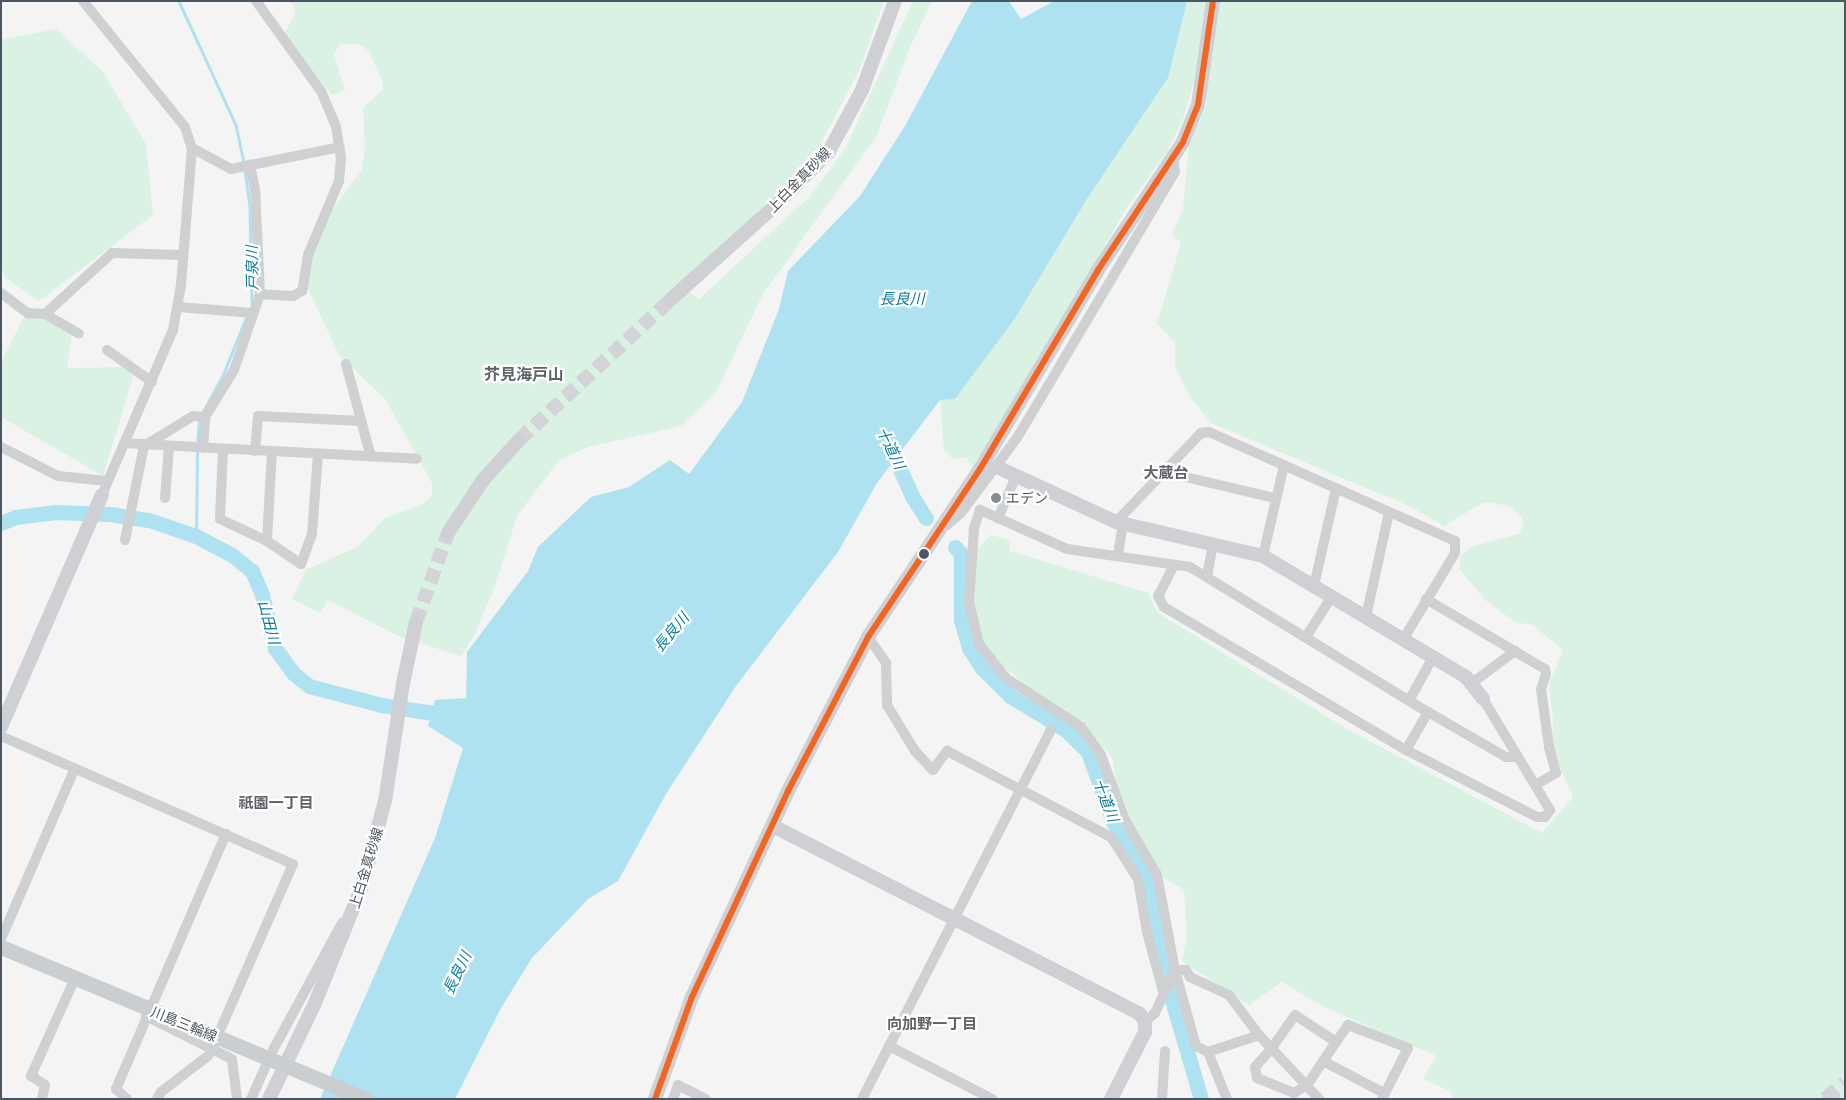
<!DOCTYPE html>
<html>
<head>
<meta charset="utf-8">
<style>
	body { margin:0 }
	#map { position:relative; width:1846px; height:1100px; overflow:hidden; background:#f4f4f4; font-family:"Exo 2","Noto Sans JP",sans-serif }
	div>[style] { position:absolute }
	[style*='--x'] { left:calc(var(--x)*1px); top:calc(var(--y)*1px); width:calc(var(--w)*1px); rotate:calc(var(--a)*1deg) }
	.green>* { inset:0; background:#d9f2e3 }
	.water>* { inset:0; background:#aee2f0 }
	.stream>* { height:2.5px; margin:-1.25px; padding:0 1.25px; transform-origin:1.25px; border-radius:1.25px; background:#aee2f0 }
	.river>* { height:15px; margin:-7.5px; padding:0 7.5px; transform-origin:7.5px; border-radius:7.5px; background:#aee2f0 }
	.secondary-tunnel>* { height:14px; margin-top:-7px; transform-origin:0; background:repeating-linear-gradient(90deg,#d2d4d7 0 14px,transparent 0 21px) }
	.primary-tunnel>* { height:15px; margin-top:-7.5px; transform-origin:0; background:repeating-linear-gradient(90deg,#d2d4d7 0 15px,transparent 0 23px) }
	.street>* { height:10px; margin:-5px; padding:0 5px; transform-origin:5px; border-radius:5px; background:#ced0d2 }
	.secondary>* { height:14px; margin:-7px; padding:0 7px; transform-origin:7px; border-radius:7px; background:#ced0d4 }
	.primary>* { height:15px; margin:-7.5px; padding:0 7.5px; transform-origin:7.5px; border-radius:7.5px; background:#caced1 }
	.bus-1>* { height:6px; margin:-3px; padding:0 3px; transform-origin:3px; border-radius:3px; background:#f26522 }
	.dots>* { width:14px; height:14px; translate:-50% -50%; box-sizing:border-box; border:2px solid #fff; border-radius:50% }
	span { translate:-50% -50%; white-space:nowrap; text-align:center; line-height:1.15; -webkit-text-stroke:4.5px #fff; paint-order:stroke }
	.street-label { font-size:14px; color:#4a5661 }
	.poi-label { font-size:14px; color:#4a5661 }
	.left { translate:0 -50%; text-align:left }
	.water-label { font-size:15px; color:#0c7c9b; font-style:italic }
	.neighbourhood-label { font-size:15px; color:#5f6368; font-weight:700 }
	.quarter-label { font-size:16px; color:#5f6368; font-weight:700 }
	.frame { position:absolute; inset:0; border:2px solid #4a5661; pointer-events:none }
</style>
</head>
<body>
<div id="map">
	<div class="green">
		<div style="clip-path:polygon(290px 1px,884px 1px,859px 71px,815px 155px,736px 233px,686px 290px,699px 299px,809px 197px,845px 149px,913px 1px,932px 1px,911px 45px,876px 137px,763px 294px,716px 392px,681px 426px,588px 447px,559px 460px,517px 516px,495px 586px,476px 632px,461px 656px,398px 636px,328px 600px,320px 613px,292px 599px,306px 570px,357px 547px,385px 518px,423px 504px,432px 495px,432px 483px,385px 399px,339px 355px,306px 284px,308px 254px,326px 218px,362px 170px,365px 146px,363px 107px,383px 90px,383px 84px,369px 51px,359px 44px,340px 44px,334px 54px,345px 91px,332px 95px,284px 35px,296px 11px)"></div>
		<div style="clip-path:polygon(1187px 1px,1208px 1px,1197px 71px,1183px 119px,1167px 152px,1127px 207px,1053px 336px,973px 467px,966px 457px,953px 459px,944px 451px,940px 400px,955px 399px,1014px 320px,1087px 199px,1168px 78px)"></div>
		<div style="clip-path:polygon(1220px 1px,1845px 1px,1845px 1099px,1455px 1099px,1448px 1090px,1423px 1079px,1436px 1056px,1320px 1005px,1282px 982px,1249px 1005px,1182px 961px,1187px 937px,1184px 890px,1156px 873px,1120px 817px,1113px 760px,1108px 751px,988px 654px,970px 617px,972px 554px,991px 535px,1009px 540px,1010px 551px,1148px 593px,1158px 613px,1347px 729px,1542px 833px,1573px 797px,1552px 749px,1553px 721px,1549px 684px,1563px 650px,1531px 624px,1516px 623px,1484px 599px,1459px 568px,1461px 555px,1471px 547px,1519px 534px,1524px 523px,1521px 517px,1510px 506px,1484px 502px,1444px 526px,1409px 506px,1211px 423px,1189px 395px,1175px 367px,1175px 342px,1157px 324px,1181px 243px,1172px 234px,1183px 210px,1189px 145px,1206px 107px,1207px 64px)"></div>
		<div style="clip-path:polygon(56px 29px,103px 72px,146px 144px,153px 215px,39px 301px,4px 277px,1px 262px,1px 40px)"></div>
		<div style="clip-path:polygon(28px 309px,72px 334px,67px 368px,136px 367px,103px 476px,1px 417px,1px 362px)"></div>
	</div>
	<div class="water">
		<div style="clip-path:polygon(972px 1px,1009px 1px,1021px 19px,1054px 1px,1187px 1px,1168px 78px,1087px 199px,1014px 320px,955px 399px,940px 400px,877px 483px,838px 552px,736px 686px,666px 794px,618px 881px,588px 899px,532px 958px,501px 1008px,455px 1099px,320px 1099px,435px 838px,463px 748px,428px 726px,435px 700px,466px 698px,467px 652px,528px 571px,538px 547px,591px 497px,629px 487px,670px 460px,689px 474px,742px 402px,779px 309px,788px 271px,860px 196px,905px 126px)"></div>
	</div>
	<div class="stream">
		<div style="--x:179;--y:1;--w:136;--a:65.3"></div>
		<div style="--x:236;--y:125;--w:40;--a:78"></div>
		<div style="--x:245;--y:170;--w:37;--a:82"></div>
		<div style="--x:250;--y:207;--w:96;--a:88.8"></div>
		<div style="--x:201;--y:415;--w:43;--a:-61.1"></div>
		<div style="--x:222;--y:377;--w:67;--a:-68"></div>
		<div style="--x:197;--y:444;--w:24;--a:-85"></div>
		<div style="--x:196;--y:536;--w:87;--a:-89.3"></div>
	</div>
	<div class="river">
		<div style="--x:887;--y:440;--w:61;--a:65.9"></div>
		<div style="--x:912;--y:496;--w:26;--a:58"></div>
		<div style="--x:1;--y:523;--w:15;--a:-23"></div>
		<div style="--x:15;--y:517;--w:39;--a:-7"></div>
		<div style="--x:54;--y:512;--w:56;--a:2"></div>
		<div style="--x:110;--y:514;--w:39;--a:9"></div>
		<div style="--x:149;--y:520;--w:50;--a:18.8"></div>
		<div style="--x:196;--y:536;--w:41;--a:27.8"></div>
		<div style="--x:232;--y:555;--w:26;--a:39"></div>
		<div style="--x:252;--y:571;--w:26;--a:67"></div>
		<div style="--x:262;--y:595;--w:55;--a:76.2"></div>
		<div style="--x:275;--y:648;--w:31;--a:54"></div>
		<div style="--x:293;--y:673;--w:21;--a:39"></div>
		<div style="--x:309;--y:686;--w:75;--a:14.6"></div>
		<div style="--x:382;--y:705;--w:71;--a:8.9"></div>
		<div style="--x:955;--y:547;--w:9;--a:49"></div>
		<div style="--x:961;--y:554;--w:66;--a:90"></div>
		<div style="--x:961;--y:620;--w:29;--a:74"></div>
		<div style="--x:969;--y:648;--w:24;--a:57"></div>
		<div style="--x:982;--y:668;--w:40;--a:45"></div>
		<div style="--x:1010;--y:696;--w:66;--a:31.3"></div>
		<div style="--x:1066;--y:730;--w:31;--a:45"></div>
		<div style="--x:1088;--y:752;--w:74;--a:70.3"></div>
		<div style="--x:1113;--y:822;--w:62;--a:58.9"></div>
		<div style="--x:1145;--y:875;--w:85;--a:79.9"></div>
		<div style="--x:1160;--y:959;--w:146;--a:73.7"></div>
	</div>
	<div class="secondary-tunnel">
		<div style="--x:519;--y:440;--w:206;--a:-42.8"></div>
		<div style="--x:416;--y:622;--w:95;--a:-70.2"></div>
	</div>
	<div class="primary-tunnel">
		<div style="--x:1825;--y:1099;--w:26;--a:-40"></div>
	</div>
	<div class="street">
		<div style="--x:83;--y:1;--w:162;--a:51"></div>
		<div style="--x:185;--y:127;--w:22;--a:72"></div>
		<div style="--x:192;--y:148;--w:137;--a:94.6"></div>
		<div style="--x:181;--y:285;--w:46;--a:100.1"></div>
		<div style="--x:173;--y:330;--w:180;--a:113.3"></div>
		<div style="--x:256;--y:1;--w:111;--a:54.2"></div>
		<div style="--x:321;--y:91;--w:39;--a:67"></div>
		<div style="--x:336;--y:127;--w:31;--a:81"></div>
		<div style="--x:341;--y:158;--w:23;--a:95"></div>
		<div style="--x:339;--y:181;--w:80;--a:112.7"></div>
		<div style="--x:308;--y:255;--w:36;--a:99"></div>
		<div style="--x:302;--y:291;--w:10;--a:151"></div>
		<div style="--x:293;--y:296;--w:33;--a:-177"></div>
		<div style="--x:192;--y:148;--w:44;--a:28.3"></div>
		<div style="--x:231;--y:169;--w:111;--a:-11.4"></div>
		<div style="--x:1;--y:293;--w:34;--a:37"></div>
		<div style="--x:28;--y:313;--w:17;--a:3"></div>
		<div style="--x:45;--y:314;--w:39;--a:30"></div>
		<div style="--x:178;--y:307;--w:75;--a:4.6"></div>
		<div style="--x:45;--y:314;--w:91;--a:-42.3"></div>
		<div style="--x:112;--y:253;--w:70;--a:1.6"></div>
		<div style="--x:107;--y:350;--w:55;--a:35.4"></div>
		<div style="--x:346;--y:364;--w:96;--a:75"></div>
		<div style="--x:124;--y:443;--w:293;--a:3.1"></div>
		<div style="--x:1;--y:447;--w:64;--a:27"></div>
		<div style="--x:58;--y:476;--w:49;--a:5.8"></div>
		<div style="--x:203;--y:448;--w:31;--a:-86"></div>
		<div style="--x:205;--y:417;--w:55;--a:-58.3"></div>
		<div style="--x:234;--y:370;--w:80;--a:-71.1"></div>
		<div style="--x:260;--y:294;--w:105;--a:-92.7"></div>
		<div style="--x:255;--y:189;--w:25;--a:-102"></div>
		<div style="--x:223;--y:449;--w:70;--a:92.5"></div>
		<div style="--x:220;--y:519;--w:52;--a:25.1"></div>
		<div style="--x:267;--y:541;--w:41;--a:34.1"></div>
		<div style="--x:301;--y:564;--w:32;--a:-70"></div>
		<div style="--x:312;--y:534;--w:80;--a:-85.7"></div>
		<div style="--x:255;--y:451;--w:35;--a:-85"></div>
		<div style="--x:258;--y:416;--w:104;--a:2.8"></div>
		<div style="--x:1164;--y:472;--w:114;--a:13.2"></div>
		<div style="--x:1016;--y:476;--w:46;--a:113.2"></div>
		<div style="--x:998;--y:518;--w:76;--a:24.2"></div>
		<div style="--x:1067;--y:549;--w:124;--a:8.3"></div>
		<div style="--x:1190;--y:567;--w:279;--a:31.4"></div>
		<div style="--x:1428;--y:712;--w:90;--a:30"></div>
		<div style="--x:1506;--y:757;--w:12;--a:0"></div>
		<div style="--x:165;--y:498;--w:51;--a:-85.5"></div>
		<div style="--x:998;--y:518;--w:20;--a:-156"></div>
		<div style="--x:980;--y:510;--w:20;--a:108"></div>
		<div style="--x:974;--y:529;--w:73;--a:93.9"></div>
		<div style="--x:969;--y:602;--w:43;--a:76.6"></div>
		<div style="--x:979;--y:644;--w:43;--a:51.5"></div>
		<div style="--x:1006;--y:678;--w:90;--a:33.2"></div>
		<div style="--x:1081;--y:727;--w:34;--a:54"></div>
		<div style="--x:1101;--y:755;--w:67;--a:69.9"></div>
		<div style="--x:1124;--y:818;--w:66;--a:59.9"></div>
		<div style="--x:1157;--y:875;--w:97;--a:79.3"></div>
		<div style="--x:1175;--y:970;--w:79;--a:74.6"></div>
		<div style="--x:1196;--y:1046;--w:13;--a:27"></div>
		<div style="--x:1208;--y:1052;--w:54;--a:-18.4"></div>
		<div style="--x:1116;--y:522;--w:123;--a:-46.3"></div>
		<div style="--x:1201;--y:433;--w:8;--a:-7"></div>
		<div style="--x:1209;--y:432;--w:269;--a:23.9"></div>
		<div style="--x:1455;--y:541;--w:12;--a:90"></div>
		<div style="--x:1455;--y:553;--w:101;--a:120.9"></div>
		<div style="--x:947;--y:525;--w:18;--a:-41"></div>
		<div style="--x:961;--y:513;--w:94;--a:-53.3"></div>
		<div style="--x:1017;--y:438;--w:309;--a:-59.3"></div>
		<div style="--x:1175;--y:172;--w:16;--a:-97"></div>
		<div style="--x:125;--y:540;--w:96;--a:-78.6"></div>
		<div style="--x:144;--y:446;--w:57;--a:-31.5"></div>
		<div style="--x:193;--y:416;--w:12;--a:5"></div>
		<div style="--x:267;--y:541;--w:89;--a:-86.8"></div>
		<div style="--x:1118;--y:555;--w:31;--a:-81"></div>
		<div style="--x:1263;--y:556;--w:93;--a:-77"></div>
		<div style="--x:1174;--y:565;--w:35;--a:117"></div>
		<div style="--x:1158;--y:596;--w:13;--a:61"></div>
		<div style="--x:1164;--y:607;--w:281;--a:30.6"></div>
		<div style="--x:1406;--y:750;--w:147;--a:27.1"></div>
		<div style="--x:1537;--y:817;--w:8;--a:0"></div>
		<div style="--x:1545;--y:817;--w:9;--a:-54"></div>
		<div style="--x:1550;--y:810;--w:130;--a:-121.1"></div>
		<div style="--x:1207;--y:577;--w:34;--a:-80"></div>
		<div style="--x:1314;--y:586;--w:100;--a:-77.3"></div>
		<div style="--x:1426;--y:599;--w:138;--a:30.5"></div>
		<div style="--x:1545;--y:669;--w:5;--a:79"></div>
		<div style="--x:1546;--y:674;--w:16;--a:108"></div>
		<div style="--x:1541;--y:689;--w:59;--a:82.1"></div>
		<div style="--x:1549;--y:747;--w:27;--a:75"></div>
		<div style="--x:1556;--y:773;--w:24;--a:150"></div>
		<div style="--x:1366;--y:617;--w:107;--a:-77.6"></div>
		<div style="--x:868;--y:637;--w:32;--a:55"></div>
		<div style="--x:886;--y:663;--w:42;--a:88.6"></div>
		<div style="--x:887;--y:705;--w:54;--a:58.7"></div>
		<div style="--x:915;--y:751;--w:26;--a:47"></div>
		<div style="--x:933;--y:770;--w:24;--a:-54"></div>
		<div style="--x:947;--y:751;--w:185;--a:27.7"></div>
		<div style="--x:1111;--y:837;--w:50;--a:57.3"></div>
		<div style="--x:1138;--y:879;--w:54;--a:80.4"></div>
		<div style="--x:1147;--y:932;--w:61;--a:74.8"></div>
		<div style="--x:1306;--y:637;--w:49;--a:-57.6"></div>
		<div style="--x:1472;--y:683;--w:54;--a:-36.7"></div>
		<div style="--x:1410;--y:699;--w:48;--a:-61.3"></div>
		<div style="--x:1;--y:736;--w:319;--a:23.7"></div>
		<div style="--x:293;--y:864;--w:179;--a:113.7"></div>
		<div style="--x:1406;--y:750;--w:44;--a:-59.9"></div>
		<div style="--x:1;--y:939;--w:186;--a:-66.6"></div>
		<div style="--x:1175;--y:970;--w:11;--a:0"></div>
		<div style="--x:1186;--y:970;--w:8;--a:60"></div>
		<div style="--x:1190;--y:977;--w:43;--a:24.8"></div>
		<div style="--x:1229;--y:995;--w:50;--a:53.1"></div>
		<div style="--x:1259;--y:1035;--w:88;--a:46.8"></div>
		<div style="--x:146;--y:1016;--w:96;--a:26.6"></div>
		<div style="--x:232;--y:1059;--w:40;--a:82.9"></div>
		<div style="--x:1145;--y:1022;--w:13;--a:-42"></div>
		<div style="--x:1155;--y:1013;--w:47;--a:-65.1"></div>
		<div style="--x:1336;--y:1042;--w:49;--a:-146.6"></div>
		<div style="--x:1295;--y:1015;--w:39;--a:125"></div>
		<div style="--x:1273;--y:1047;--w:27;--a:132"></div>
		<div style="--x:1255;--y:1067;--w:11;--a:80"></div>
		<div style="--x:1257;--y:1078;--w:40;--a:22"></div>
		<div style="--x:1294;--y:1093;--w:15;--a:-32"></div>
		<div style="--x:1307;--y:1085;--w:52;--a:-56"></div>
		<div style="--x:1336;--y:1042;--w:21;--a:-55"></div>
		<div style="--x:1348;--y:1025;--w:64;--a:21"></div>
		<div style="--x:1408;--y:1048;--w:57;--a:117"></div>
		<div style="--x:889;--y:1046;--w:116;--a:27.2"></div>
		<div style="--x:273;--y:1050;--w:145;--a:-61.5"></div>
		<div style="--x:1208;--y:1052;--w:51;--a:68"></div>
		<div style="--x:1323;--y:1061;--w:69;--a:27.7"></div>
		<div style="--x:42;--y:1099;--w:14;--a:-78"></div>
		<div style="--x:45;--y:1085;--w:17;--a:-147"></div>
		<div style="--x:31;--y:1076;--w:107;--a:-65.8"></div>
		<div style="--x:127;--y:1099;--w:15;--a:-138"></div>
		<div style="--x:116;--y:1089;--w:278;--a:-66.7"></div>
		<div style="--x:157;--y:1099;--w:8;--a:-60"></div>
		<div style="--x:161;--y:1092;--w:59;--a:-37.5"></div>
		<div style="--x:208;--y:1056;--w:12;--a:-59"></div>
		<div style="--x:251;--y:1099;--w:36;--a:-66"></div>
		<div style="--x:673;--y:1099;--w:15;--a:-70"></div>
		<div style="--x:678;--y:1085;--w:31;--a:27"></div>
		<div style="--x:862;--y:1099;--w:415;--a:-62.9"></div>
		<div style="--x:1162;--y:1099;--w:48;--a:-86.4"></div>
	</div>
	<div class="secondary">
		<div style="--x:670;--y:300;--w:142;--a:-41.9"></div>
		<div style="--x:776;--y:205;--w:74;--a:-45"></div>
		<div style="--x:828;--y:153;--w:72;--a:-61.6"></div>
		<div style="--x:862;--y:90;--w:95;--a:-69.7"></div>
		<div style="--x:997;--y:467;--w:131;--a:24.8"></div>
		<div style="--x:1116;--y:522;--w:151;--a:13"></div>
		<div style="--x:1263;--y:556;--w:236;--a:30.8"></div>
		<div style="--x:1466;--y:677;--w:28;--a:52"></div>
		<div style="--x:448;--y:533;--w:64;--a:-56.6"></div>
		<div style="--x:483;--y:480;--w:54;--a:-48"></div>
		<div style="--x:1;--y:727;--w:253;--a:-66.5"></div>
		<div style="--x:773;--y:826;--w:412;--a:27.1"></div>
		<div style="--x:1140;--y:1014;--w:9;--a:58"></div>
		<div style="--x:1145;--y:1022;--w:10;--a:90"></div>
		<div style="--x:1145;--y:1032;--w:75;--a:116.9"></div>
		<div style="--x:269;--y:1099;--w:106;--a:-64.4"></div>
		<div style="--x:315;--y:1003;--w:126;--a:-68.1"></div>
		<div style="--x:362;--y:886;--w:88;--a:-74.9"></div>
		<div style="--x:385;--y:801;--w:118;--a:-81.3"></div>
		<div style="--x:403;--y:684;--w:63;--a:-78.2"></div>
		<div style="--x:655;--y:1099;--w:109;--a:-70.1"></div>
		<div style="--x:692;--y:997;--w:227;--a:-65"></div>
		<div style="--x:788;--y:791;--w:174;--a:-62.5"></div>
		<div style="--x:868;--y:637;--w:202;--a:-56.3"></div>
		<div style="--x:980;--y:469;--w:231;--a:-59.3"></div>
		<div style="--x:1098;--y:270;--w:154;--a:-56.4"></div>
		<div style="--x:1183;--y:142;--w:40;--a:-68"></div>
		<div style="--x:1198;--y:105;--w:105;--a:-81.8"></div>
	</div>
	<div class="primary">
		<div style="--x:1;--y:947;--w:396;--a:22.6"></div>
	</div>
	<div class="bus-1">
		<div style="--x:655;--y:1099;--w:109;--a:-70.1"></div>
		<div style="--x:692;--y:997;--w:227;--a:-65"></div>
		<div style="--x:788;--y:791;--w:174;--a:-62.5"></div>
		<div style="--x:868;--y:637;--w:202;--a:-56.3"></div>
		<div style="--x:980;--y:469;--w:231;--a:-59.3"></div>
		<div style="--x:1098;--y:270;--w:154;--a:-56.4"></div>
		<div style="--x:1183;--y:142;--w:40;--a:-68"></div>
		<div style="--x:1198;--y:105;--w:105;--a:-81.8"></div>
	</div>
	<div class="dots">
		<div style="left:996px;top:498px;background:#868d94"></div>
		<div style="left:924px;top:554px;background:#4a5661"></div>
	</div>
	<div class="street-label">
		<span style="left:799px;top:180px;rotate:-46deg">上白金真砂線</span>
		<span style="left:366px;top:868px;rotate:-73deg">上白金真砂線</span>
		<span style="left:184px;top:1024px;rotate:22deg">川島三輪線</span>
	</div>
	<div class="poi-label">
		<span class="left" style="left:1006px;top:498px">エデン</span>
	</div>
	<div class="water-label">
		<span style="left:252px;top:268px;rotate:-91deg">戸泉川</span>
		<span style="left:902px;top:299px">長良川</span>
		<span style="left:891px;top:448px;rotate:64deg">十道川</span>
		<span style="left:269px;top:622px;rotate:75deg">山田川</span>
		<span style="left:671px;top:632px;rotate:-50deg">長良川</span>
		<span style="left:1106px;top:800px;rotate:69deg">十道川</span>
		<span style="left:457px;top:973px;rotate:-64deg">長良川</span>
	</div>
	<div class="neighbourhood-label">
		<span style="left:1166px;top:473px">大蔵台</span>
		<span style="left:276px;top:803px">祇園一丁目</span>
		<span style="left:932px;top:1024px">向加野一丁目</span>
	</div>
	<div class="quarter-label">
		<span style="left:524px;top:374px">芥見海戸山</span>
	</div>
	<div class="frame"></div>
</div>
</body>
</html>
